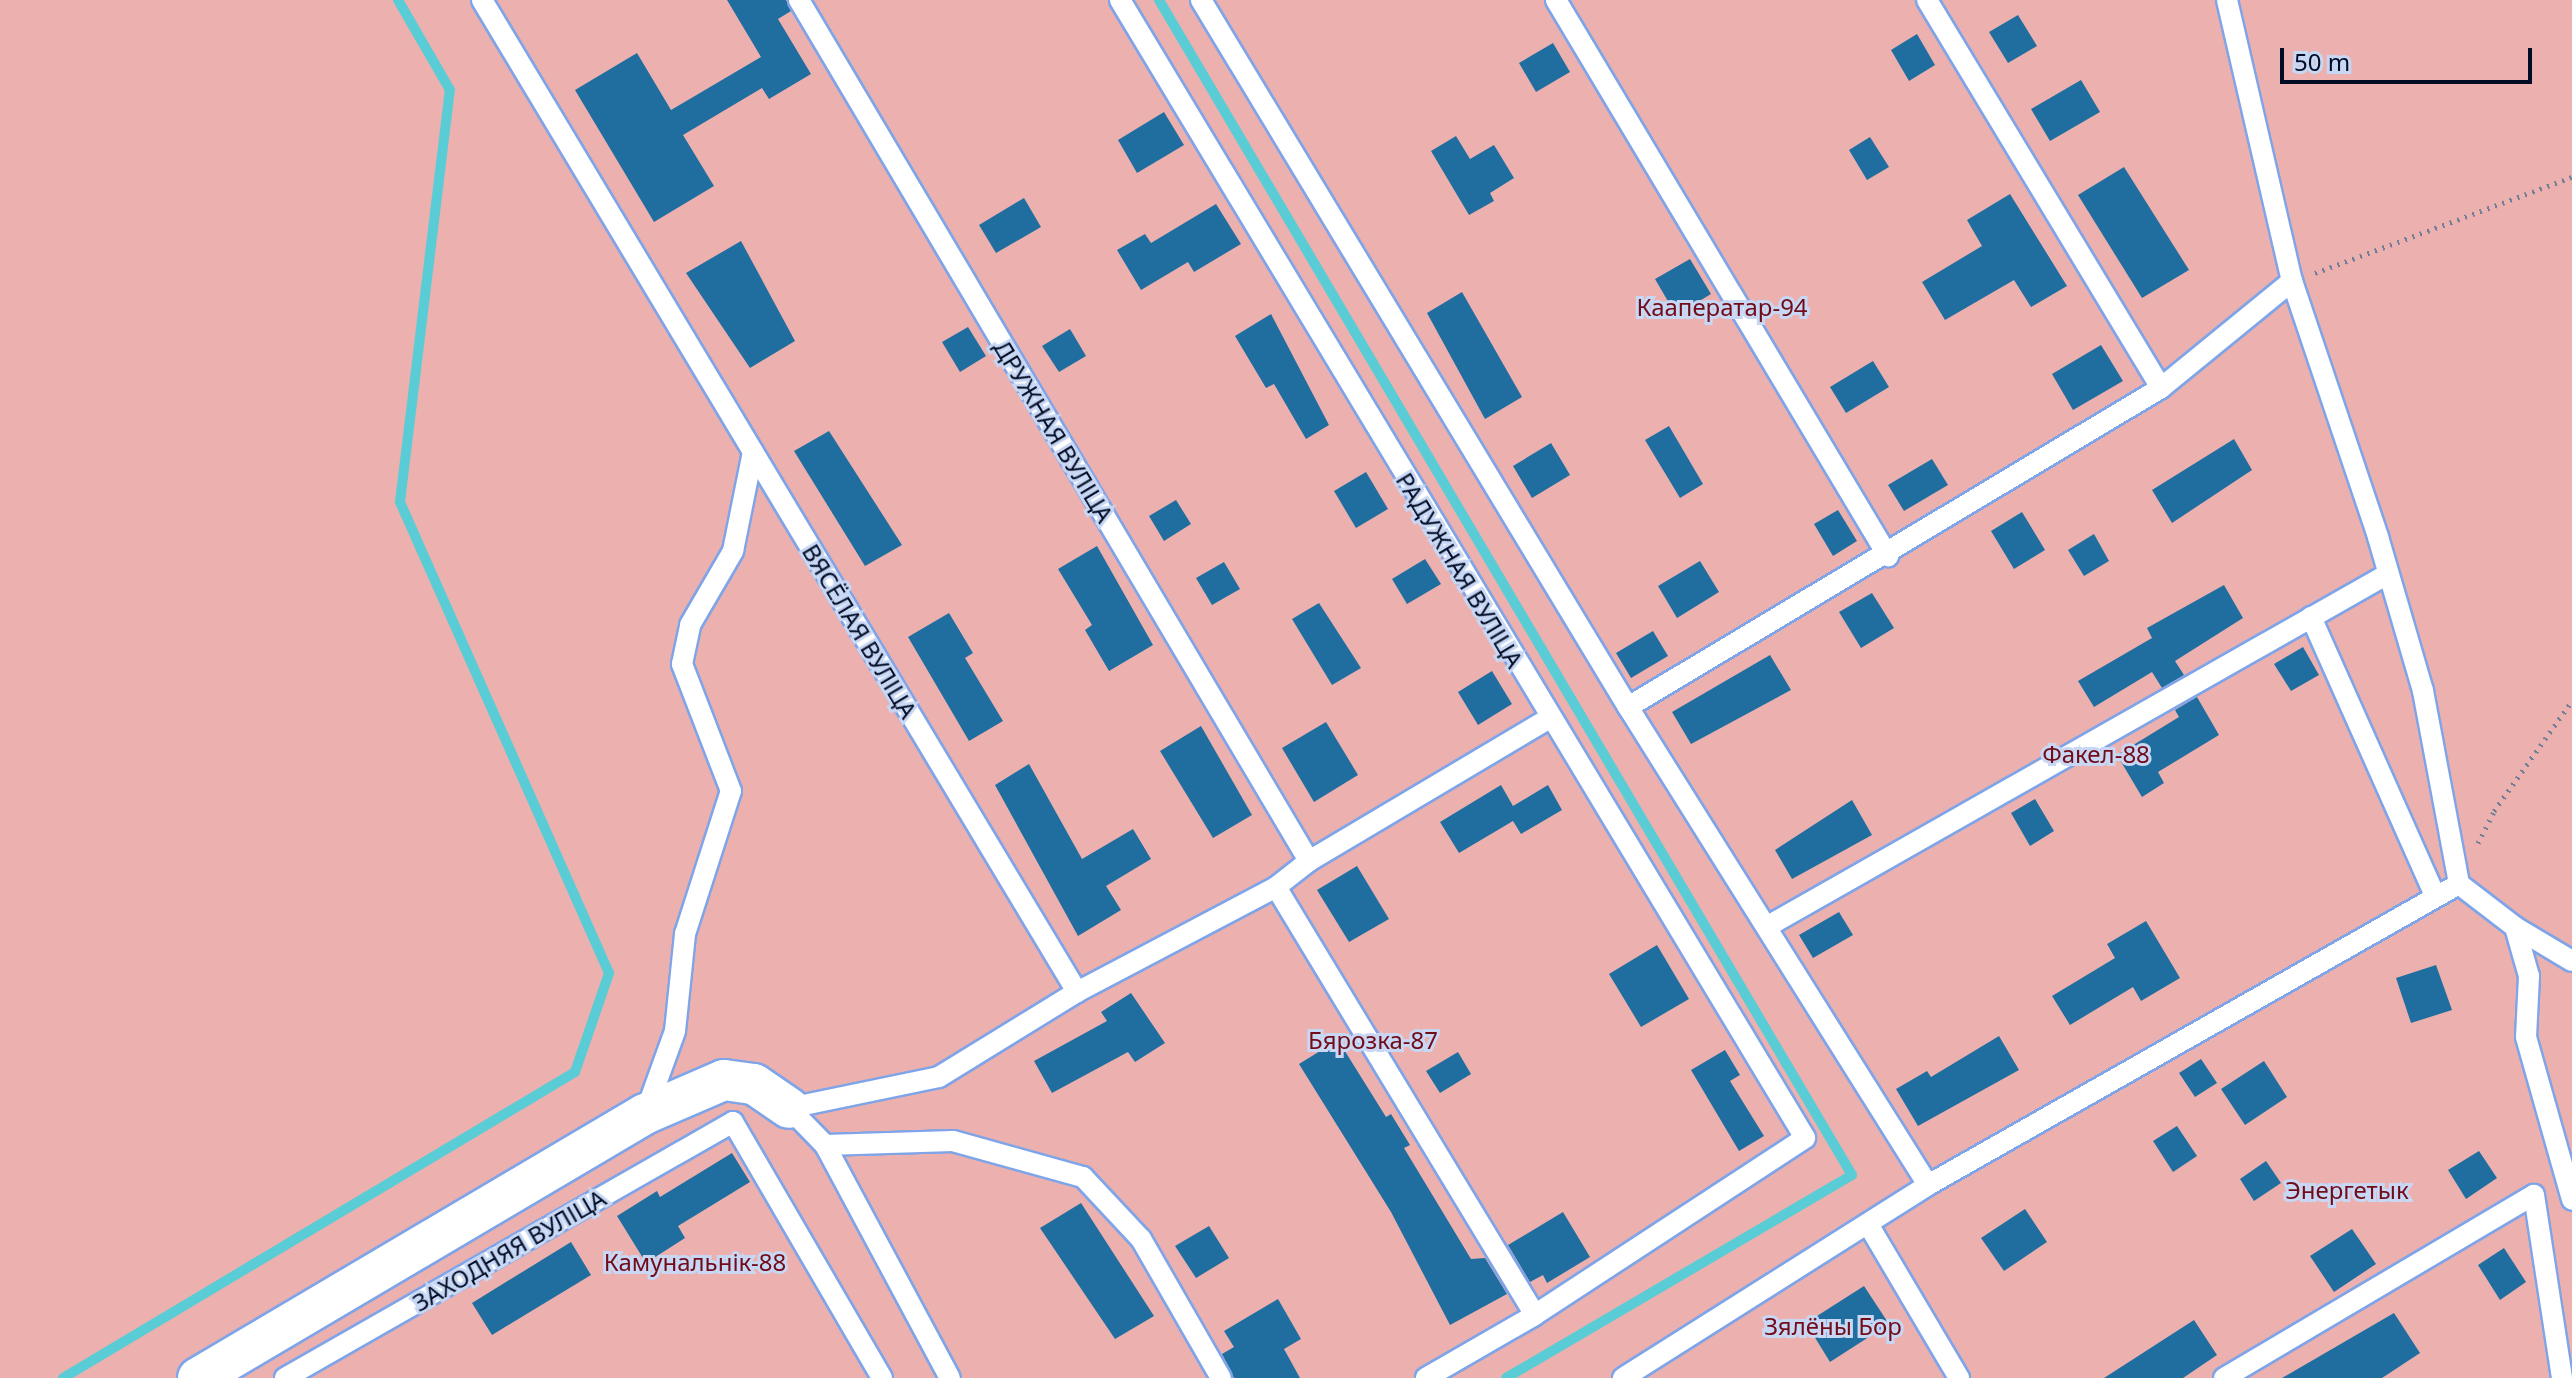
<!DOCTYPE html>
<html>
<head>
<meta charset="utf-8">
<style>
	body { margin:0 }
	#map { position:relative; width:2572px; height:1378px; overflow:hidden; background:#c7d7f4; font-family:"Noto Sans",sans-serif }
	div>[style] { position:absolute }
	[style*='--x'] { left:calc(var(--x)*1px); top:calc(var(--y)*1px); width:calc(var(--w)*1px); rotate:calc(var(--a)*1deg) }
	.green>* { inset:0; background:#ecb1ae }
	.stream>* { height:10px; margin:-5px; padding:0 5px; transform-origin:5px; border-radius:5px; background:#5accd5 }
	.building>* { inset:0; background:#206ea0 }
	.path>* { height:5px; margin-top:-2.5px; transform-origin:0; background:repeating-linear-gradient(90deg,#717e99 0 2px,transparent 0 8px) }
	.roads { filter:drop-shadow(2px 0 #7fa4e8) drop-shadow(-2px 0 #7fa4e8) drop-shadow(0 2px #7fa4e8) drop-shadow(0 -2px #7fa4e8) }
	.lane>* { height:20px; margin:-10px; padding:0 10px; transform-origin:10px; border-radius:10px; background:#fff }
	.street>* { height:40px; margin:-20px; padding:0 20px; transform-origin:20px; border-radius:20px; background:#fff }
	span { translate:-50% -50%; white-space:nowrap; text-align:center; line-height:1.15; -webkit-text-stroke:6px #c7d7f4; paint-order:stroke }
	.park-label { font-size:24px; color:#720c19 }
	.street-label { font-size:24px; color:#020c24 }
	.scale { position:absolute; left:2280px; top:48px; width:252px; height:36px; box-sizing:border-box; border:4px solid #020c24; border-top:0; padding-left:10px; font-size:24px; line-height:28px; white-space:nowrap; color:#020c24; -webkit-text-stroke:6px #c7d7f4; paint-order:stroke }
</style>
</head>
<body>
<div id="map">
	<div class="green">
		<div style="clip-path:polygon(0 0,2572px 0,2572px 1378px,0 1378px)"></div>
	</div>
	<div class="stream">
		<div style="--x:1159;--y:0;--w:1364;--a:59.47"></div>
		<div style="--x:1852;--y:1175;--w:401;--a:149.6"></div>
		<div style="--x:63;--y:1378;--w:596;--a:-30.86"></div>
		<div style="--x:575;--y:1072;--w:105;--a:-71"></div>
		<div style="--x:609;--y:973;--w:515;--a:-113.93"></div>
		<div style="--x:400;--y:502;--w:415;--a:-83.1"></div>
		<div style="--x:450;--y:90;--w:104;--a:-120"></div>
	</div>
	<div class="building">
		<div style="clip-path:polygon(727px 0,786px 0,791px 11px,778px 19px,811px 74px,769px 99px,762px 88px,683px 135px,714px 186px,654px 222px,575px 90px,637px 53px,671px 110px,761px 57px)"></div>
		<div style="clip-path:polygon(2018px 15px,2037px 46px,2008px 63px,1989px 32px)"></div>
		<div style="clip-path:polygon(1917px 34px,1935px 65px,1909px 81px,1891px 50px)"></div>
		<div style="clip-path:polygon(1553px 43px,1570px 72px,1536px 92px,1519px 63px)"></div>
		<div style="clip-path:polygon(2081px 80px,2100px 112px,2050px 141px,2031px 109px)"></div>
		<div style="clip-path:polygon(1164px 112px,1184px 145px,1137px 173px,1118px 140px)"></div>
		<div style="clip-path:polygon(1456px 136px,1470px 159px,1494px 145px,1514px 178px,1490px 193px,1494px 201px,1469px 215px,1431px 151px)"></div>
		<div style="clip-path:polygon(1870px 137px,1889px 167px,1867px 180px,1849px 150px)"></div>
		<div style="clip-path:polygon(2124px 167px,2189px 270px,2142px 298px,2078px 195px)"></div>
		<div style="clip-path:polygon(2010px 194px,2067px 286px,2031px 307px,2014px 280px,1945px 320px,1922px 282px,1982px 246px,1967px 220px)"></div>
		<div style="clip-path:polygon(1024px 198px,1041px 227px,996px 253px,979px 225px)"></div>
		<div style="clip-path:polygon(1216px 204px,1241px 244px,1194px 272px,1188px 262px,1141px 290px,1117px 250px,1145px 234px,1151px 243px)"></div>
		<div style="clip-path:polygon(741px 241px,795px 341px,750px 368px,686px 273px)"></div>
		<div style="clip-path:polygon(1690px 259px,1711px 294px,1676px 315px,1655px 279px)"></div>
		<div style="clip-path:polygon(1462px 292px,1522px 397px,1485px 419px,1427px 313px)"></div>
		<div style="clip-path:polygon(1271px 314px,1329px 425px,1306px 439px,1274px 384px,1266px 388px,1235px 336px)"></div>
		<div style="clip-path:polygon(968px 327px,986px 356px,960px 372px,942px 342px)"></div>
		<div style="clip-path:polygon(1070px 329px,1086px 356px,1059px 372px,1042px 346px)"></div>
		<div style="clip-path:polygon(2101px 345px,2123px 381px,2073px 410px,2052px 374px)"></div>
		<div style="clip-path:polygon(1873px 361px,1889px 387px,1846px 413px,1830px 387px)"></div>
		<div style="clip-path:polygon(1669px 426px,1703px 484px,1680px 498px,1645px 440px)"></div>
		<div style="clip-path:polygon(829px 431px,902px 545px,865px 566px,794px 451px)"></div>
		<div style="clip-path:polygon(2234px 439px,2252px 470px,2172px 523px,2152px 490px)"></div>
		<div style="clip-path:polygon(1551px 443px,1570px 475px,1532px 498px,1513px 466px)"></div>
		<div style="clip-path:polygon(1932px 459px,1948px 485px,1904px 511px,1888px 485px)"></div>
		<div style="clip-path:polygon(1366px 472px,1388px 509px,1356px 528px,1334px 491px)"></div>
		<div style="clip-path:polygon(1176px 500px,1191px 524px,1164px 541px,1149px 516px)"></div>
		<div style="clip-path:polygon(1838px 510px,1857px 541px,1833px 556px,1814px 524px)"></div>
		<div style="clip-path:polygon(2022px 512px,2045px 550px,2014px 569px,1991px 531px)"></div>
		<div style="clip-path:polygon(2094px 534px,2109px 561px,2084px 576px,2068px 550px)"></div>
		<div style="clip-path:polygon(1097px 546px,1153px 645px,1109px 671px,1085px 630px,1092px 625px,1058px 569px)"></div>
		<div style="clip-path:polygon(1425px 559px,1441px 584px,1407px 604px,1392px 579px)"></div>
		<div style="clip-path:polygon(1700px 561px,1719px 592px,1677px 618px,1658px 586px)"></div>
		<div style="clip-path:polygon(1224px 562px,1240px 589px,1212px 605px,1196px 578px)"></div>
		<div style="clip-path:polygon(2224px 585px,2243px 618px,2175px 661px,2184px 675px,2162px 688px,2152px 672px,2094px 707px,2078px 681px,2152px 638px,2147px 628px)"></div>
		<div style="clip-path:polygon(1872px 593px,1894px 628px,1861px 648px,1839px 612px)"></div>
		<div style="clip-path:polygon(1319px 603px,1361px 668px,1332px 685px,1292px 619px)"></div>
		<div style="clip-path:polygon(949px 613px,973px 653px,965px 658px,1003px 721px,969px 741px,908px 637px)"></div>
		<div style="clip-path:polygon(1653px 631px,1668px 656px,1631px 678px,1616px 653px)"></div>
		<div style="clip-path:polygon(2303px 647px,2319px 675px,2291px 691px,2274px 664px)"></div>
		<div style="clip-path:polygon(1770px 655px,1791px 690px,1691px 744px,1672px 712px)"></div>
		<div style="clip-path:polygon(1492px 671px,1512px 704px,1478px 725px,1458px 692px)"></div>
		<div style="clip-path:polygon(2197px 697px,2219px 735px,2158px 772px,2164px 783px,2142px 797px,2117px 755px,2179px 717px,2175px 710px)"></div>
		<div style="clip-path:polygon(1326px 722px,1358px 775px,1314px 802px,1282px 748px)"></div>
		<div style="clip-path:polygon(1201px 726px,1252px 815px,1213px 838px,1160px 751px)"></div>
		<div style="clip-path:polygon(1029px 764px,1082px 859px,1133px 829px,1151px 859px,1106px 886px,1121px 910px,1078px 936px,995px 785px)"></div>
		<div style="clip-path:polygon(1501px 785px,1513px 806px,1548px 785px,1562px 810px,1521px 834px,1513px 821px,1459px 853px,1440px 822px)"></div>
		<div style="clip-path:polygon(2035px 799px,2054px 831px,2030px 846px,2011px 813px)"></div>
		<div style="clip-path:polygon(1852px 800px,1872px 835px,1792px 879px,1775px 850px)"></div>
		<div style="clip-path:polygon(1357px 866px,1389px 919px,1349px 942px,1317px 890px)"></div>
		<div style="clip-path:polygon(1839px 912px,1853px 935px,1813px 958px,1799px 935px)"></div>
		<div style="clip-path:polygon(2146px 921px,2180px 978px,2141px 1001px,2133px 987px,2070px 1025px,2052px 996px,2115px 958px,2107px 944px)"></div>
		<div style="clip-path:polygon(1657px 945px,1689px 999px,1641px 1027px,1609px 974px)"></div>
		<div style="clip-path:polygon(2436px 965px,2452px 1010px,2411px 1023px,2396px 978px)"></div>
		<div style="clip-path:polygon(1131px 993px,1165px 1043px,1135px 1062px,1128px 1052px,1052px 1093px,1034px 1061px,1107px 1021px,1101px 1012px)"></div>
		<div style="clip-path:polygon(1999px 1036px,2019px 1070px,1918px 1126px,1896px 1089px,1927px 1071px,1931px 1077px)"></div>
		<div style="clip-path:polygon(1338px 1040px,1386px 1117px,1391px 1114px,1410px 1145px,1404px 1148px,1471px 1259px,1485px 1258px,1507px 1294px,1450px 1325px,1391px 1212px,1299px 1064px)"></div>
		<div style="clip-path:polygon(1725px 1050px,1740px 1075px,1730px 1081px,1764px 1136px,1739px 1151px,1691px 1070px)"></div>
		<div style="clip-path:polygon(1458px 1052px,1471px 1074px,1440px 1093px,1426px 1071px)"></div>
		<div style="clip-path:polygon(2201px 1059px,2217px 1083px,2195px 1097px,2179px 1073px)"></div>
		<div style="clip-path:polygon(2264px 1061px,2287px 1097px,2245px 1125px,2221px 1089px)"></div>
		<div style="clip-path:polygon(2177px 1126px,2197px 1156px,2173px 1172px,2153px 1141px)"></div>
		<div style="clip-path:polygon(2479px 1151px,2497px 1178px,2466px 1199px,2448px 1170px)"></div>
		<div style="clip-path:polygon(732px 1153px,750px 1182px,678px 1226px,685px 1238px,646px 1263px,617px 1216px,657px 1191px,660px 1197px)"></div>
		<div style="clip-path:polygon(2266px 1161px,2281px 1183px,2254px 1201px,2240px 1179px)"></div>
		<div style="clip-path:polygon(1081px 1203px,1154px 1316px,1115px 1339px,1040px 1228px)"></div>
		<div style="clip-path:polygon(2025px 1209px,2047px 1242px,2004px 1271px,1981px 1238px)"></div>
		<div style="clip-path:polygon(1563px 1212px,1590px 1257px,1547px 1283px,1543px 1275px,1530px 1282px,1508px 1245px)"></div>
		<div style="clip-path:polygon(1209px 1226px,1229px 1258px,1196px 1278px,1175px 1246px)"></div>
		<div style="clip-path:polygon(2352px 1229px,2376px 1264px,2334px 1292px,2310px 1256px)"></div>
		<div style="clip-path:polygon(571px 1242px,591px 1275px,492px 1335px,472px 1303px)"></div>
		<div style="clip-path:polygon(2504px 1248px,2526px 1282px,2500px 1300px,2478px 1265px)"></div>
		<div style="clip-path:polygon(1864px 1286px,1889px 1324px,1830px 1362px,1806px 1323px)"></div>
		<div style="clip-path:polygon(1278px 1299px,1301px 1339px,1284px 1349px,1300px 1378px,1234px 1378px,1222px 1354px,1234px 1347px,1224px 1331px)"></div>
		<div style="clip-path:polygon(2394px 1313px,2420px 1353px,2382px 1378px,2282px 1378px)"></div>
		<div style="clip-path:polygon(2194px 1320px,2217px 1355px,2183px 1378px,2104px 1378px)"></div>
	</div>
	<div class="path">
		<div style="--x:2315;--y:273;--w:274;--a:-20.5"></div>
		<div style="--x:2478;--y:843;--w:36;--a:-63"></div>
		<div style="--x:2494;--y:811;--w:135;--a:-54.7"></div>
	</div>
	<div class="roads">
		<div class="lane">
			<div style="--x:482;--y:0;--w:1157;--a:59.04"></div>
			<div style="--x:1077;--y:992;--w:162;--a:148.4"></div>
			<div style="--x:939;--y:1077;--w:153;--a:168.3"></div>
			<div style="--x:799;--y:0;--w:1001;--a:59.36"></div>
			<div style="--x:1120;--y:0;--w:1328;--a:58.95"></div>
			<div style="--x:1805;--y:1138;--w:323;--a:146.8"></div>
			<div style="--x:1535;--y:1315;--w:126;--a:150"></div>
			<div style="--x:1201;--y:0;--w:826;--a:58.87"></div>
			<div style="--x:1556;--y:0;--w:648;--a:59.16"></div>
			<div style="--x:1927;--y:0;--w:453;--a:58.9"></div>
			<div style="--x:2227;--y:0;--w:288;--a:77"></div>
			<div style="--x:2292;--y:281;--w:270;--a:71.4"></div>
			<div style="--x:2378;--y:537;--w:160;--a:73.7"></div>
			<div style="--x:2423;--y:691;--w:196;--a:79.4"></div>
			<div style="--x:2459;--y:884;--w:71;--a:37.5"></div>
			<div style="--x:2515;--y:927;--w:51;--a:74.1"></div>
			<div style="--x:2529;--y:976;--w:61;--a:92.8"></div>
			<div style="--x:2526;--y:1037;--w:169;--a:74.2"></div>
			<div style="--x:2311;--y:617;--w:305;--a:66"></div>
			<div style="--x:1276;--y:887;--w:500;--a:58.82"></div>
			<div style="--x:1768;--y:926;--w:711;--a:-29.59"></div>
			<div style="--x:2515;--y:927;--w:66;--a:30.8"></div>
			<div style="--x:1077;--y:992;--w:225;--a:-27.8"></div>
			<div style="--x:1276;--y:887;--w:42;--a:-38.2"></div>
			<div style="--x:1309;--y:861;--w:278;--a:-30.7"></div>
			<div style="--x:789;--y:1108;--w:52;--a:45.8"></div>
			<div style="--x:825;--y:1145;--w:264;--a:61.8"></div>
			<div style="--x:645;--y:1114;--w:88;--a:-70.1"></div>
			<div style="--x:675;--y:1031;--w:98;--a:-84.1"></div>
			<div style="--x:685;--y:934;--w:150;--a:-72.2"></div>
			<div style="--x:731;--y:791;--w:136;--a:-111.1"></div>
			<div style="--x:682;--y:664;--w:40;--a:-78"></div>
			<div style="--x:690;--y:625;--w:86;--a:-59.8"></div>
			<div style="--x:733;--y:551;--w:101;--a:-78.6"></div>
			<div style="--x:825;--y:1145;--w:128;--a:-1.8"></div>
			<div style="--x:953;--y:1141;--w:135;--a:15.5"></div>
			<div style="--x:1083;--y:1177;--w:85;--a:46.9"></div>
			<div style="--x:1141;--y:1239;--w:160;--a:60.1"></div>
			<div style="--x:1928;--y:1185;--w:610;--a:-29.55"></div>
			<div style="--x:1868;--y:1224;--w:179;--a:59.4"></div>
			<div style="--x:285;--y:1378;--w:516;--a:-29.74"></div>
			<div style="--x:733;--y:1122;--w:296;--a:59.8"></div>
			<div style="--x:1623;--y:1378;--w:361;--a:-32.3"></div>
			<div style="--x:1928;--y:1185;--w:564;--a:-122.11"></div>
			<div style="--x:1628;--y:707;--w:621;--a:-30.9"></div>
			<div style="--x:2161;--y:388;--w:169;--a:-39.2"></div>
			<div style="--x:2224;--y:1378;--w:360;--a:-30.6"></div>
			<div style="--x:2534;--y:1195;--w:185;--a:81.3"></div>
		</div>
		<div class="street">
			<div style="--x:198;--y:1378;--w:519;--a:-30.57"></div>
			<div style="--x:645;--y:1114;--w:86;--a:-23.3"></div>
			<div style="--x:724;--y:1080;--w:30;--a:8"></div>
			<div style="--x:754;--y:1084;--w:42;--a:34.4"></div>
		</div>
	</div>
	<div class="park-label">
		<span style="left:1722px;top:307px">Кааператар-94</span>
		<span style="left:2096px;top:754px">Факел-88</span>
		<span style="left:1373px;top:1040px">Бярозка-87</span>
		<span style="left:2347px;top:1190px">Энергетык</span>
		<span style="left:695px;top:1262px">Камунальнік-88</span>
		<span style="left:1833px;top:1326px">Зялёны Бор</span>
	</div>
	<div class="street-label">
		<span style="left:1054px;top:431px;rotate:59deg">ДРУЖНАЯ ВУЛІЦА</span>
		<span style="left:1460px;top:570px;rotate:59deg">РАДУЖНАЯ ВУЛІЦА</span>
		<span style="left:860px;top:631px;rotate:59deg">ВЯСЁЛАЯ ВУЛІЦА</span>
		<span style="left:509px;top:1250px;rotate:-30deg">ЗАХОДНЯЯ ВУЛІЦА</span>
	</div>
	<div class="scale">50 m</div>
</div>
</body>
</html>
